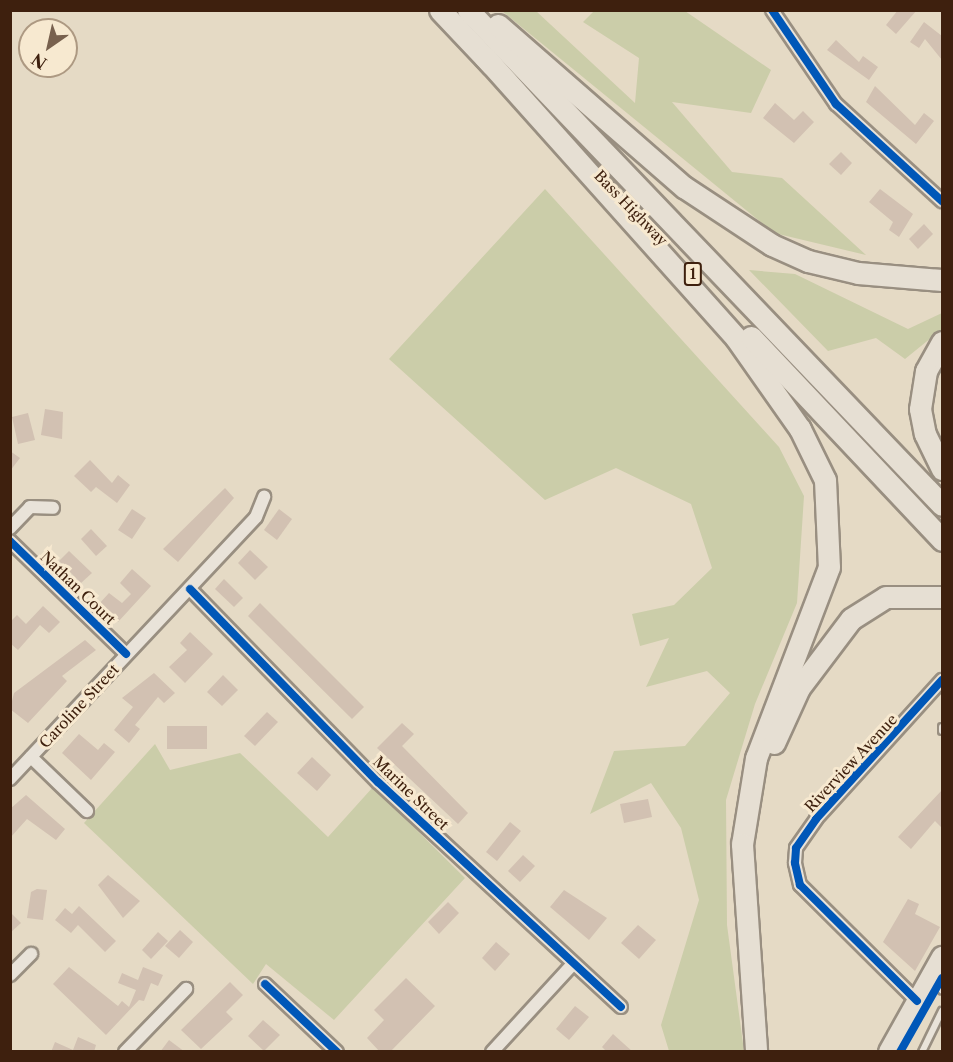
<!DOCTYPE html>
<html>
<head>
<meta charset="utf-8">
<style>
	body { margin:0 }
	#map { position:relative; width:953px; height:1062px; overflow:hidden; background:#e5dac5; font-family:"Libre Caslon Text",serif }
	div>[style] { position:absolute }
	[style*='--x'] { left:calc(var(--x)*1px); top:calc(var(--y)*1px); width:calc(var(--w)*1px); rotate:calc(var(--a)*1deg) }
	.green>* { inset:0; background:#cbcda9 }
	.building>* { inset:0; background:#d2c1b2 }
	.roads { filter:drop-shadow(2px 0 #998f81) drop-shadow(-2px 0 #998f81) drop-shadow(0 2px #998f81) drop-shadow(0 -2px #998f81) }
	.service>* { height:6px; margin:-3px; padding:0 3px; transform-origin:3px; border-radius:3px; background:#e9e3d9 }
	.minor>* { height:12px; margin:-6px; padding:0 6px; transform-origin:6px; border-radius:6px; background:#e9e3d9 }
	.trunk>* { height:20px; margin:-10px; padding:0 10px; transform-origin:10px; border-radius:10px; background:#e6dfd3 }
	.motorway>* { height:21px; margin:-10.5px; padding:0 10.5px; transform-origin:10.5px; border-radius:10.5px; background:#e6dfd3 }
	.cycleway>* { height:8px; margin:-4px; padding:0 4px; transform-origin:4px; border-radius:4px; background:#0057b8 }
	span { translate:-50% -50%; white-space:nowrap; text-align:center; line-height:1.15; -webkit-text-stroke:6px #f7e9d0; paint-order:stroke }
	.shield-label span { padding:2px 4px; background:#f7e9d0; border:2px solid; border-radius:4px; -webkit-text-stroke-width:0 }
	.shield-label { font-size:14px; color:#3e200e; font-weight:700 }
	.street-label { font-size:15px; color:#3e200e }
	.frame { position:absolute; inset:0; border:12px solid #3e200e; pointer-events:none }
	.north { position:absolute; left:18px; top:18px; width:60px; height:60px; box-sizing:border-box; background:#f7e9d0; border:2px solid #ad9982; border-radius:50%; rotate:214deg; font-size:16px; font-weight:700; line-height:24px; text-align:center; color:#3e200e }
	.north::after { content:''; display:block; margin:auto; width:21px; height:27px; background:#78614e; clip-path:polygon(50% 0,100% 100%,50% 72%,0 100%) }
</style>
</head>
<body>
<div id="map">
	<div class="green">
		<div style="clip-path:polygon(502px 11px,536px 11px,635px 103px,639px 58px,583px 22px,594px 11px,685px 11px,771px 70px,751px 113px,672px 102px,732px 172px,782px 178px,866px 255px,774px 233px)"></div>
		<div style="clip-path:polygon(545px 189px,779px 447px,804px 496px,797px 603px,755px 704px,726px 800px,727px 925px,744px 1051px,669px 1051px,661px 1025px,699px 900px,681px 828px,651px 783px,590px 814px,614px 751px,685px 746px,730px 693px,707px 671px,646px 687px,669px 638px,640px 646px,632px 614px,674px 605px,712px 568px,691px 504px,616px 468px,545px 500px,389px 359px)"></div>
		<div style="clip-path:polygon(749px 270px,795px 274px,908px 329px,942px 313px,942px 329px,905px 359px,876px 338px,828px 351px)"></div>
		<div style="clip-path:polygon(155px 744px,170px 770px,240px 753px,328px 837px,373px 787px,465px 878px,334px 1020px,266px 964px,253px 984px,84px 823px)"></div>
	</div>
	<div class="building">
		<div style="clip-path:polygon(898px 10px,917px 10px,896px 34px,886px 25px)"></div>
		<div style="clip-path:polygon(924px 22px,942px 36px,942px 60px,925px 39px,919px 48px,910px 42px)"></div>
		<div style="clip-path:polygon(836px 40px,859px 62px,863px 56px,878px 67px,869px 80px,827px 50px)"></div>
		<div style="clip-path:polygon(875px 86px,915px 125px,924px 113px,934px 121px,916px 144px,866px 102px)"></div>
		<div style="clip-path:polygon(775px 103px,794px 120px,803px 111px,814px 122px,794px 143px,763px 118px)"></div>
		<div style="clip-path:polygon(841px 152px,852px 163px,841px 175px,829px 164px)"></div>
		<div style="clip-path:polygon(880px 189px,913px 214px,899px 237px,889px 230px,893px 222px,869px 202px)"></div>
		<div style="clip-path:polygon(924px 224px,933px 234px,918px 249px,909px 239px)"></div>
		<div style="clip-path:polygon(45px 409px,63px 412px,62px 439px,41px 435px)"></div>
		<div style="clip-path:polygon(28px 413px,35px 440px,18px 444px,12px 417px)"></div>
		<div style="clip-path:polygon(10px 451px,20px 458px,10px 471px)"></div>
		<div style="clip-path:polygon(90px 460px,112px 483px,118px 475px,130px 485px,117px 503px,96px 487px,91px 492px,74px 476px)"></div>
		<div style="clip-path:polygon(225px 488px,234px 498px,178px 562px,163px 549px)"></div>
		<div style="clip-path:polygon(132px 509px,146px 518px,132px 539px,118px 530px)"></div>
		<div style="clip-path:polygon(279px 509px,292px 519px,277px 540px,264px 530px)"></div>
		<div style="clip-path:polygon(91px 529px,107px 546px,96px 556px,81px 539px)"></div>
		<div style="clip-path:polygon(250px 550px,268px 567px,255px 580px,238px 563px)"></div>
		<div style="clip-path:polygon(69px 551px,92px 573px,81px 583px,59px 561px)"></div>
		<div style="clip-path:polygon(132px 569px,151px 586px,118px 622px,98px 605px,109px 593px,122px 603px,131px 594px,120px 583px)"></div>
		<div style="clip-path:polygon(224px 579px,243px 598px,234px 607px,215px 589px)"></div>
		<div style="clip-path:polygon(260px 603px,364px 707px,352px 719px,248px 616px)"></div>
		<div style="clip-path:polygon(43px 606px,60px 622px,49px 633px,40px 625px,18px 650px,10px 643px,10px 622px,17px 615px,26px 624px)"></div>
		<div style="clip-path:polygon(190px 632px,213px 654px,185px 683px,169px 667px,187px 650px,180px 643px)"></div>
		<div style="clip-path:polygon(85px 640px,96px 650px,62px 676px,67px 681px,28px 723px,10px 709px,14px 693px)"></div>
		<div style="clip-path:polygon(154px 673px,175px 693px,164px 703px,158px 697px,135px 725px,140px 729px,129px 743px,114px 730px,133px 707px,122px 698px)"></div>
		<div style="clip-path:polygon(223px 675px,238px 690px,222px 706px,207px 692px)"></div>
		<div style="clip-path:polygon(267px 712px,278px 722px,255px 746px,244px 736px)"></div>
		<div style="clip-path:polygon(402px 723px,414px 734px,402px 746px,468px 813px,458px 824px,377px 748px)"></div>
		<div style="clip-path:polygon(167px 726px,207px 726px,207px 749px,167px 749px)"></div>
		<div style="clip-path:polygon(79px 734px,98px 750px,104px 743px,115px 752px,91px 780px,62px 753px)"></div>
		<div style="clip-path:polygon(312px 757px,331px 775px,317px 791px,297px 773px)"></div>
		<div style="clip-path:polygon(942px 790px,942px 828px,935px 821px,911px 849px,898px 837px)"></div>
		<div style="clip-path:polygon(26px 795px,65px 829px,56px 840px,27px 819px,10px 838px,10px 809px)"></div>
		<div style="clip-path:polygon(648px 799px,652px 817px,624px 823px,620px 804px)"></div>
		<div style="clip-path:polygon(510px 822px,521px 831px,497px 861px,486px 852px)"></div>
		<div style="clip-path:polygon(523px 855px,535px 866px,520px 882px,508px 871px)"></div>
		<div style="clip-path:polygon(108px 875px,140px 901px,123px 918px,98px 885px)"></div>
		<div style="clip-path:polygon(37px 889px,47px 890px,43px 920px,27px 918px,31px 892px)"></div>
		<div style="clip-path:polygon(564px 890px,607px 918px,589px 940px,550px 907px)"></div>
		<div style="clip-path:polygon(908px 899px,919px 904px,915px 914px,940px 927px,915px 971px,883px 942px)"></div>
		<div style="clip-path:polygon(448px 902px,459px 913px,439px 934px,428px 922px)"></div>
		<div style="clip-path:polygon(79px 906px,116px 941px,105px 952px,78px 925px,71px 933px,55px 920px,65px 908px,72px 914px)"></div>
		<div style="clip-path:polygon(10px 912px,21px 923px,10px 933px)"></div>
		<div style="clip-path:polygon(638px 925px,656px 940px,639px 959px,621px 943px)"></div>
		<div style="clip-path:polygon(180px 930px,193px 942px,179px 958px,165px 946px)"></div>
		<div style="clip-path:polygon(158px 932px,168px 941px,151px 959px,142px 950px)"></div>
		<div style="clip-path:polygon(496px 942px,510px 954px,495px 971px,482px 958px)"></div>
		<div style="clip-path:polygon(69px 967px,118px 1006px,122px 1001px,129px 1007px,136px 990px,118px 983px,122px 973px,138px 980px,143px 967px,163px 975px,158px 986px,151px 983px,144px 1001px,139px 1000px,106px 1035px,53px 984px)"></div>
		<div style="clip-path:polygon(406px 978px,435px 1006px,390px 1052px,380px 1052px,367px 1038px,384px 1020px,374px 1010px)"></div>
		<div style="clip-path:polygon(230px 982px,243px 995px,226px 1012px,233px 1019px,201px 1049px,181px 1030px)"></div>
		<div style="clip-path:polygon(575px 1006px,589px 1017px,569px 1040px,556px 1029px)"></div>
		<div style="clip-path:polygon(263px 1020px,280px 1035px,264px 1051px,248px 1036px)"></div>
		<div style="clip-path:polygon(613px 1034px,633px 1052px,607px 1052px,602px 1047px)"></div>
		<div style="clip-path:polygon(78px 1037px,96px 1045px,94px 1052px,51px 1052px,55px 1042px,73px 1050px)"></div>
		<div style="clip-path:polygon(169px 1040px,185px 1052px,160px 1052px)"></div>
	</div>
	<div class="roads">
		<div class="service">
			<div style="--x:942;--y:727;--w:4;--a:90"></div>
			<div style="--x:934;--y:979;--w:14;--a:56"></div>
			<div style="--x:922;--y:1052;--w:46;--a:-64"></div>
		</div>
		<div class="minor">
			<div style="--x:772;--y:10;--w:114;--a:55.8"></div>
			<div style="--x:836;--y:104;--w:144;--a:42.5"></div>
			<div style="--x:10;--y:528;--w:29;--a:-46"></div>
			<div style="--x:30;--y:507;--w:23;--a:2"></div>
			<div style="--x:10;--y:541;--w:162;--a:44.2"></div>
			<div style="--x:190;--y:589;--w:269;--a:45.8"></div>
			<div style="--x:378;--y:782;--w:331;--a:42.8"></div>
			<div style="--x:31;--y:757;--w:78;--a:44"></div>
			<div style="--x:10;--y:779;--w:359;--a:-46.8"></div>
			<div style="--x:256;--y:517;--w:22;--a:-68"></div>
			<div style="--x:10;--y:975;--w:30;--a:-45"></div>
			<div style="--x:265;--y:984;--w:99;--a:43.4"></div>
			<div style="--x:917;--y:1001;--w:165;--a:-135.2"></div>
			<div style="--x:800;--y:885;--w:23;--a:-103"></div>
			<div style="--x:795;--y:863;--w:15;--a:-86"></div>
			<div style="--x:796;--y:848;--w:35;--a:-55"></div>
			<div style="--x:816;--y:819;--w:188;--a:-47.8"></div>
			<div style="--x:125;--y:1052;--w:88;--a:-45.9"></div>
			<div style="--x:492;--y:1052;--w:120;--a:-47.4"></div>
		</div>
		<div class="trunk">
			<div style="--x:889;--y:1052;--w:109;--a:-60.8"></div>
		</div>
		<div class="motorway">
			<div style="--x:440;--y:10;--w:76;--a:46.6"></div>
			<div style="--x:468;--y:10;--w:685;--a:46.24"></div>
			<div style="--x:498;--y:25;--w:247;--a:41.1"></div>
			<div style="--x:684;--y:187;--w:105;--a:33.4"></div>
			<div style="--x:772;--y:245;--w:39;--a:24"></div>
			<div style="--x:808;--y:261;--w:51;--a:13.5"></div>
			<div style="--x:858;--y:273;--w:84;--a:4.8"></div>
			<div style="--x:484;--y:56;--w:378;--a:48.2"></div>
			<div style="--x:736;--y:338;--w:111;--a:54.9"></div>
			<div style="--x:800;--y:429;--w:57;--a:63.9"></div>
			<div style="--x:825;--y:480;--w:87;--a:87.4"></div>
			<div style="--x:829;--y:567;--w:204;--a:110.9"></div>
			<div style="--x:756;--y:758;--w:87;--a:99.2"></div>
			<div style="--x:742;--y:844;--w:208;--a:86.1"></div>
			<div style="--x:751;--y:337;--w:279;--a:46.7"></div>
			<div style="--x:942;--y:342;--w:33;--a:119"></div>
			<div style="--x:926;--y:371;--w:38;--a:99"></div>
			<div style="--x:920;--y:409;--w:25;--a:79"></div>
			<div style="--x:925;--y:434;--w:39;--a:64"></div>
			<div style="--x:774;--y:743;--w:60;--a:-65.6"></div>
			<div style="--x:799;--y:688;--w:86;--a:-53"></div>
			<div style="--x:851;--y:619;--w:41;--a:-32.2"></div>
			<div style="--x:886;--y:597;--w:56;--a:0"></div>
		</div>
	</div>
	<div class="cycleway">
		<div style="--x:772;--y:10;--w:114;--a:55.8"></div>
		<div style="--x:836;--y:104;--w:144;--a:42.5"></div>
		<div style="--x:10;--y:541;--w:162;--a:44.2"></div>
		<div style="--x:190;--y:589;--w:269;--a:45.8"></div>
		<div style="--x:378;--y:782;--w:331;--a:42.8"></div>
		<div style="--x:265;--y:984;--w:99;--a:43.4"></div>
		<div style="--x:917;--y:1001;--w:165;--a:-135.2"></div>
		<div style="--x:800;--y:885;--w:23;--a:-103"></div>
		<div style="--x:795;--y:863;--w:15;--a:-86"></div>
		<div style="--x:796;--y:848;--w:35;--a:-55"></div>
		<div style="--x:816;--y:819;--w:188;--a:-47.8"></div>
		<div style="--x:900;--y:1052;--w:85;--a:-60.4"></div>
	</div>
	<div class="shield-label">
		<span style="left:693px;top:274px">1</span>
	</div>
	<div class="street-label">
		<span style="left:631px;top:208px;rotate:46deg">Bass Highway</span>
		<span style="left:78px;top:588px;rotate:44deg">Nathan Court</span>
		<span style="left:79px;top:706px;rotate:-47deg">Caroline Street</span>
		<span style="left:851px;top:763px;rotate:-47deg">Riverview Avenue</span>
		<span style="left:411px;top:793px;rotate:44deg">Marine Street</span>
	</div>
	<div class="frame"></div>
	<div class="north">N</div>
</div>
</body>
</html>
